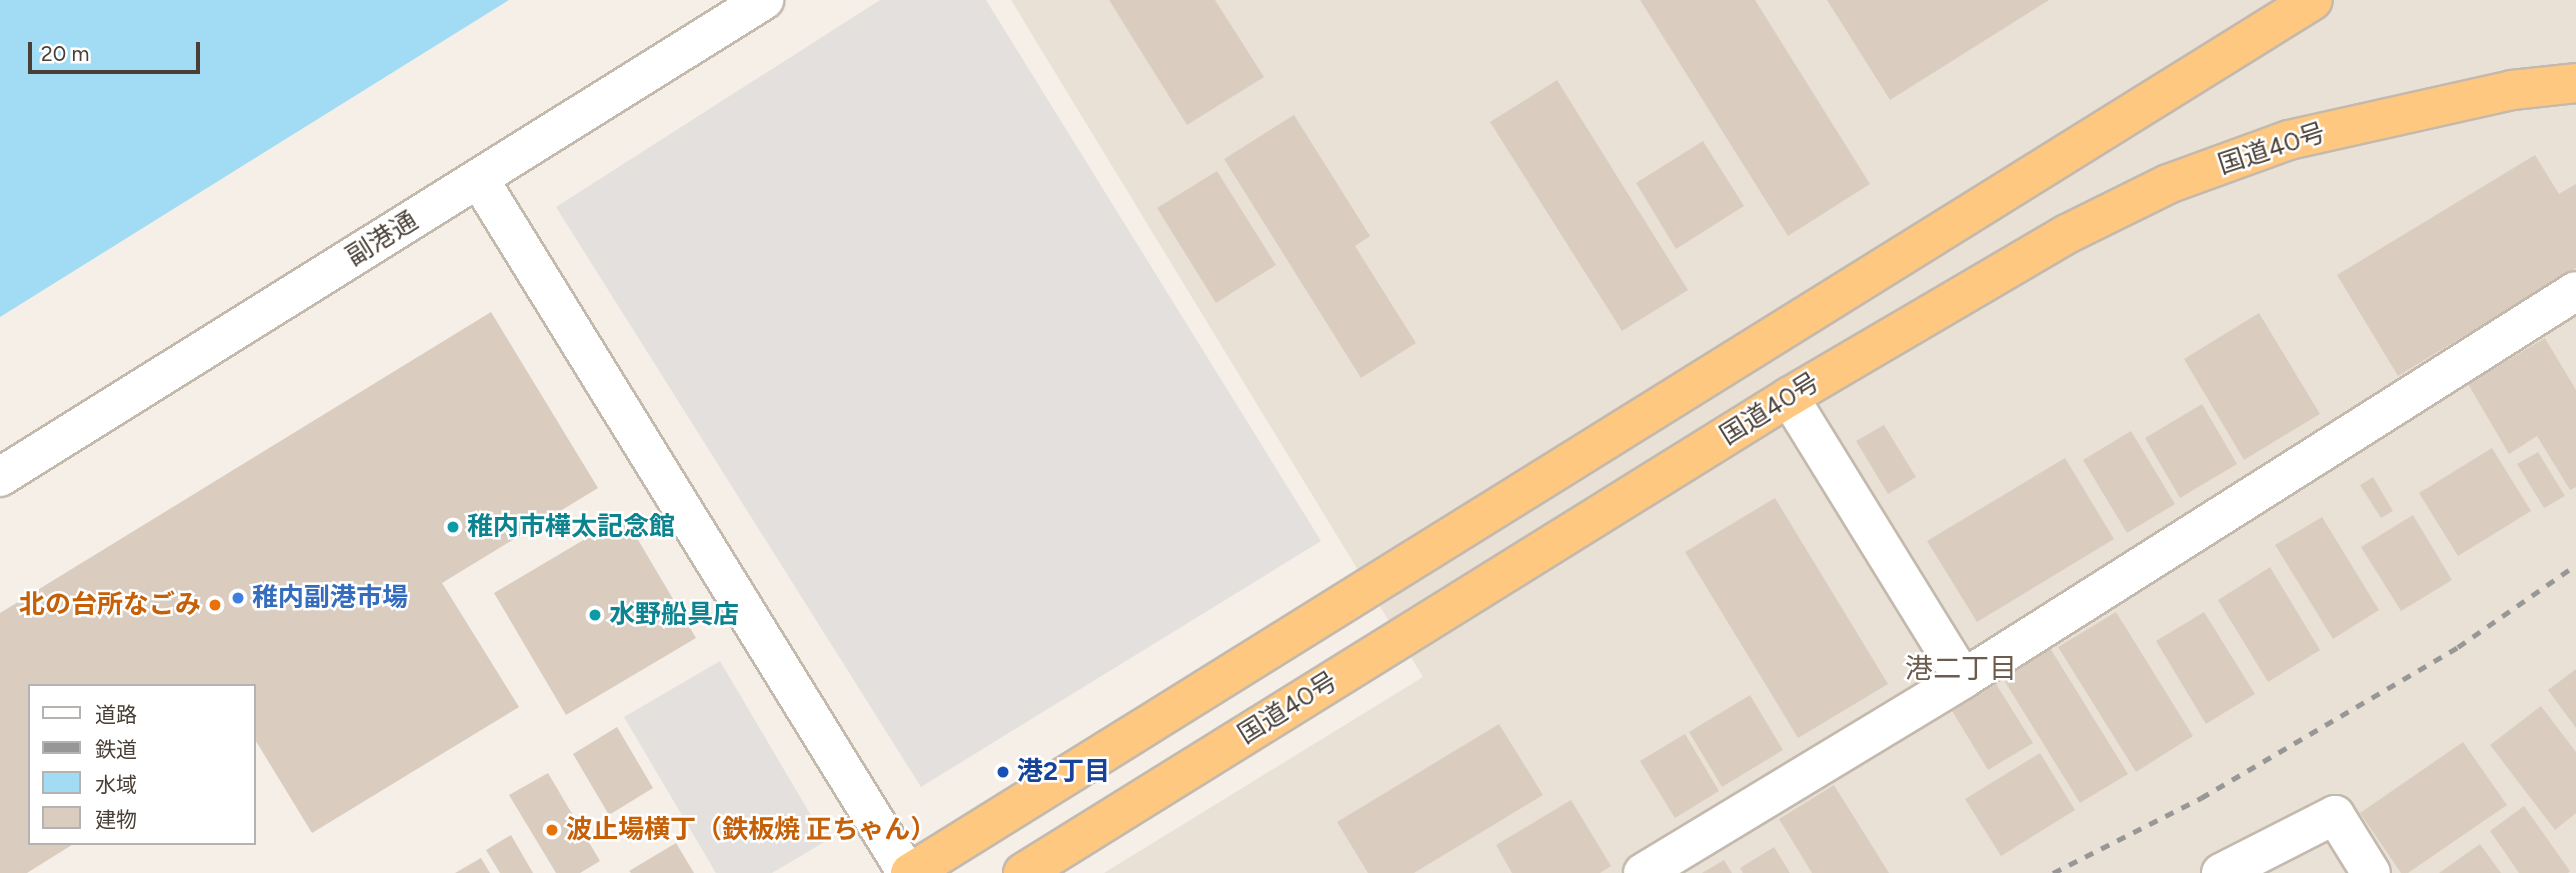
<!DOCTYPE html>
<html>
<head>
<meta charset="utf-8">
<style>
	body { margin:0 }
	#map { position:relative; width:2576px; height:873px; overflow:hidden; background:#f5efe8; font-family:Figtree,"Noto Sans JP",sans-serif }
	div>[style] { position:absolute }
	[style*='--x'] { left:calc(var(--x)*1px); top:calc(var(--y)*1px); width:calc(var(--w)*1px); rotate:calc(var(--a)*1deg) }
	.residential>* { inset:0; background:#e9e1d6 }
	.parking>* { inset:0; background:#e3e0dd }
	.water>* { inset:0; background:#a1dcf4 }
	.building>* { inset:0; background:#dacdc0 }
	.roads { filter:drop-shadow(2px 0 #c4b9ad) drop-shadow(-2px 0 #c4b9ad) drop-shadow(0 2px #c4b9ad) drop-shadow(0 -2px #c4b9ad) }
	.minor>* { height:38px; margin:-19px; padding:0 19px; transform-origin:19px; border-radius:19px; background:#fff }
	.tertiary>* { height:38px; margin:-19px; padding:0 19px; transform-origin:19px; border-radius:19px; background:#fff }
	.trunk>* { height:38px; margin:-19px; padding:0 19px; transform-origin:19px; border-radius:19px; background:#ffc880 }
	.rail>* { height:5px; margin-top:-2.5px; transform-origin:0; background:repeating-linear-gradient(90deg,#979797 0 9px,transparent 0 18px) }
	.dots>* { width:19px; height:19px; translate:-50% -50%; box-sizing:border-box; border:4px solid #fff; border-radius:50% }
	span { translate:-50% -50%; white-space:nowrap; text-align:center; line-height:1.15; -webkit-text-stroke:5px #fff; paint-order:stroke }
	.street-label { font-size:26px; color:#493f36 }
	.culture-label { font-size:26px; color:#0d838f; font-weight:700 }
	.left { translate:0 -50%; text-align:left }
	.shop-label { font-size:26px; color:#366cbe; font-weight:700 }
	.food-label { font-size:26px; color:#c56008; font-weight:700 }
	.right { translate:-100% -50%; text-align:right }
	.transit-label { font-size:26px; color:#164399; font-weight:700 }
	.neighbourhood-label { font-size:28px; color:#6c5c4d }
	.legend { position:absolute; left:28px; top:684px; width:228px; height:161px; box-sizing:border-box; background:#fff; border:2px solid #b6b2af; margin:0; padding:9px 12px; list-style:none; font-size:21px; color:#493f36 }
	.legend li { display:flex; align-items:center; gap:14px; height:35px }
	.legend b { width:35px; border:2px solid #b6b2af }
	.scale { position:absolute; left:28px; top:42px; width:172px; height:32px; box-sizing:border-box; border:4px solid #493f36; border-top:0; padding-left:9px; font-size:21px; line-height:24px; white-space:nowrap; color:#493f36; -webkit-text-stroke:5px #fff; paint-order:stroke }
</style>
</head>
<body>
<div id="map">
	<div class="residential">
		<div style="clip-path:polygon(1011px 0,2576px 0,2576px 873px,1104px 873px,1423px 677px)"></div>
	</div>
	<div class="parking">
		<div style="clip-path:polygon(880px 0,986px 0,1321px 541px,921px 787px,556px 207px)"></div>
		<div style="clip-path:polygon(720px 661px,826px 841px,772px 873px,716px 873px,624px 717px)"></div>
	</div>
	<div class="water">
		<div style="clip-path:polygon(0 0,509px 0,0 317px)"></div>
	</div>
	<div class="building">
		<div style="clip-path:polygon(1109px 0,1215px 0,1264px 77px,1187px 125px)"></div>
		<div style="clip-path:polygon(1640px 0,1755px 0,1870px 184px,1788px 236px)"></div>
		<div style="clip-path:polygon(1827px 0,2049px 0,1890px 100px)"></div>
		<div style="clip-path:polygon(1557px 80px,1688px 290px,1622px 331px,1490px 122px)"></div>
		<div style="clip-path:polygon(1294px 115px,1370px 236px,1355px 246px,1416px 343px,1361px 378px,1224px 159px)"></div>
		<div style="clip-path:polygon(1703px 141px,1744px 206px,1676px 249px,1636px 183px)"></div>
		<div style="clip-path:polygon(2535px 155px,2559px 194px,2576px 184px,2576px 268px,2398px 376px,2337px 275px)"></div>
		<div style="clip-path:polygon(1217px 171px,1276px 265px,1216px 303px,1157px 208px)"></div>
		<div style="clip-path:polygon(491px 312px,598px 488px,442px 583px,519px 707px,312px 833px,254px 738px,254px 686px,30px 686px,30px 843px,75px 843px,27px 873px,0 873px,0 613px)"></div>
		<div style="clip-path:polygon(2259px 313px,2320px 414px,2244px 460px,2184px 359px)"></div>
		<div style="clip-path:polygon(2545px 338px,2576px 390px,2576px 487px,2570px 490px,2537px 436px,2509px 454px,2468px 384px)"></div>
		<div style="clip-path:polygon(2202px 404px,2237px 464px,2180px 498px,2145px 438px)"></div>
		<div style="clip-path:polygon(1884px 425px,1916px 477px,1888px 494px,1856px 441px)"></div>
		<div style="clip-path:polygon(2131px 431px,2175px 504px,2127px 533px,2083px 460px)"></div>
		<div style="clip-path:polygon(2492px 448px,2531px 511px,2458px 556px,2419px 493px)"></div>
		<div style="clip-path:polygon(2538px 452px,2565px 496px,2544px 508px,2517px 464px)"></div>
		<div style="clip-path:polygon(2065px 458px,2114px 539px,1977px 622px,1927px 541px)"></div>
		<div style="clip-path:polygon(2373px 477px,2393px 511px,2381px 518px,2360px 485px)"></div>
		<div style="clip-path:polygon(1775px 498px,1888px 684px,1798px 738px,1685px 552px)"></div>
		<div style="clip-path:polygon(2413px 515px,2452px 580px,2401px 611px,2361px 547px)"></div>
		<div style="clip-path:polygon(624px 516px,696px 638px,566px 715px,494px 593px)"></div>
		<div style="clip-path:polygon(2322px 517px,2379px 610px,2333px 639px,2275px 545px)"></div>
		<div style="clip-path:polygon(2270px 567px,2320px 650px,2268px 682px,2218px 600px)"></div>
		<div style="clip-path:polygon(2116px 612px,2193px 736px,2136px 772px,2058px 647px)"></div>
		<div style="clip-path:polygon(2204px 612px,2255px 694px,2206px 724px,2156px 641px)"></div>
		<div style="clip-path:polygon(2050px 648px,2128px 774px,2080px 803px,2002px 677px)"></div>
		<div style="clip-path:polygon(2576px 669px,2576px 728px,2548px 690px)"></div>
		<div style="clip-path:polygon(1996px 684px,2033px 743px,1988px 770px,1952px 711px)"></div>
		<div style="clip-path:polygon(1750px 695px,1783px 750px,1722px 787px,1689px 732px)"></div>
		<div style="clip-path:polygon(2541px 706px,2576px 752px,2576px 813px,2555px 830px,2490px 745px)"></div>
		<div style="clip-path:polygon(1499px 724px,1543px 795px,1414px 873px,1368px 873px,1337px 822px)"></div>
		<div style="clip-path:polygon(617px 727px,653px 788px,609px 815px,573px 754px)"></div>
		<div style="clip-path:polygon(1685px 734px,1719px 791px,1675px 818px,1640px 761px)"></div>
		<div style="clip-path:polygon(2463px 742px,2507px 805px,2408px 873px,2401px 873px,2360px 813px)"></div>
		<div style="clip-path:polygon(2040px 753px,2075px 810px,2001px 856px,1965px 799px)"></div>
		<div style="clip-path:polygon(548px 773px,600px 861px,580px 873px,556px 873px,509px 795px)"></div>
		<div style="clip-path:polygon(1834px 785px,1889px 873px,1812px 873px,1779px 819px)"></div>
		<div style="clip-path:polygon(1571px 800px,1611px 866px,1600px 873px,1512px 873px,1496px 845px)"></div>
		<div style="clip-path:polygon(2524px 806px,2570px 871px,2568px 873px,2519px 873px,2490px 831px)"></div>
		<div style="clip-path:polygon(511px 835px,533px 873px,500px 873px,486px 850px)"></div>
		<div style="clip-path:polygon(676px 843px,694px 873px,631px 873px,629px 871px)"></div>
		<div style="clip-path:polygon(2480px 844px,2501px 873px,2439px 873px)"></div>
		<div style="clip-path:polygon(1774px 847px,1790px 873px,1743px 873px,1740px 868px)"></div>
		<div style="clip-path:polygon(481px 858px,490px 873px,455px 873px)"></div>
		<div style="clip-path:polygon(1724px 860px,1732px 873px,1702px 873px)"></div>
	</div>
	<div class="roads">
		<div class="minor">
			<div style="--x:479;--y:179;--w:815;--a:58.34"></div>
			<div style="--x:1789;--y:397;--w:331;--a:58.3"></div>
			<div style="--x:1643;--y:873;--w:374;--a:-31.2"></div>
			<div style="--x:1963;--y:679;--w:725;--a:-32.33"></div>
			<div style="--x:2221;--y:873;--w:128;--a:-27"></div>
			<div style="--x:2335;--y:815;--w:68;--a:58.2"></div>
		</div>
		<div class="tertiary">
			<div style="--x:0;--y:477;--w:901;--a:-31.98"></div>
		</div>
		<div class="trunk">
			<div style="--x:910;--y:873;--w:1652;--a:-31.89"></div>
			<div style="--x:1023;--y:873;--w:902;--a:-31.86"></div>
			<div style="--x:1789;--y:397;--w:322;--a:-30.4"></div>
			<div style="--x:2067;--y:234;--w:113;--a:-26.3"></div>
			<div style="--x:2168;--y:184;--w:129;--a:-20"></div>
			<div style="--x:2289;--y:140;--w:229;--a:-12.6"></div>
			<div style="--x:2512;--y:90;--w:64;--a:-6.2"></div>
		</div>
	</div>
	<div class="rail">
		<div style="--x:2053;--y:873;--w:166;--a:-26.9"></div>
		<div style="--x:2201;--y:798;--w:298;--a:-30.4"></div>
		<div style="--x:2458;--y:647;--w:144;--a:-34.8"></div>
	</div>
	<div class="dots">
		<div style="left:453px;top:527px;background:#0f9aa8"></div>
		<div style="left:238px;top:598px;background:#3f7fe0"></div>
		<div style="left:215px;top:605px;background:#e8710a"></div>
		<div style="left:595px;top:615px;background:#0f9aa8"></div>
		<div style="left:1003px;top:772px;background:#1a4fb4"></div>
		<div style="left:552px;top:830px;background:#e8710a"></div>
	</div>
	<div class="street-label">
		<span style="left:2272px;top:149px;rotate:-18deg">国道40号</span>
		<span style="left:382px;top:239px;rotate:-32deg">副港通</span>
		<span style="left:1770px;top:409px;rotate:-32deg">国道40号</span>
		<span style="left:1288px;top:708px;rotate:-32deg">国道40号</span>
	</div>
	<div class="culture-label">
		<span class="left" style="left:467px;top:527px">稚内市樺太記念館</span>
		<span class="left" style="left:609px;top:615px">水野船具店</span>
	</div>
	<div class="shop-label">
		<span class="left" style="left:252px;top:598px">稚内副港市場</span>
	</div>
	<div class="food-label">
		<span class="right" style="left:201px;top:605px">北の台所なごみ</span>
		<span class="left" style="left:566px;top:830px">波止場横丁（鉄板焼 正ちゃん）</span>
	</div>
	<div class="transit-label">
		<span class="left" style="left:1017px;top:772px">港2丁目</span>
	</div>
	<div class="neighbourhood-label">
		<span style="left:1961px;top:668px">港二丁目</span>
	</div>
	<ul class="legend">
	<li><b style="height:9px;background:#fff"></b>道路</li>
	<li><b style="height:9px;background:#979797"></b>鉄道</li>
	<li><b style="height:19px;background:#a1dcf4"></b>水域</li>
	<li><b style="height:19px;background:#dacdc0"></b>建物</li>
	</ul>
	<div class="scale">20 m</div>
</div>
</body>
</html>
